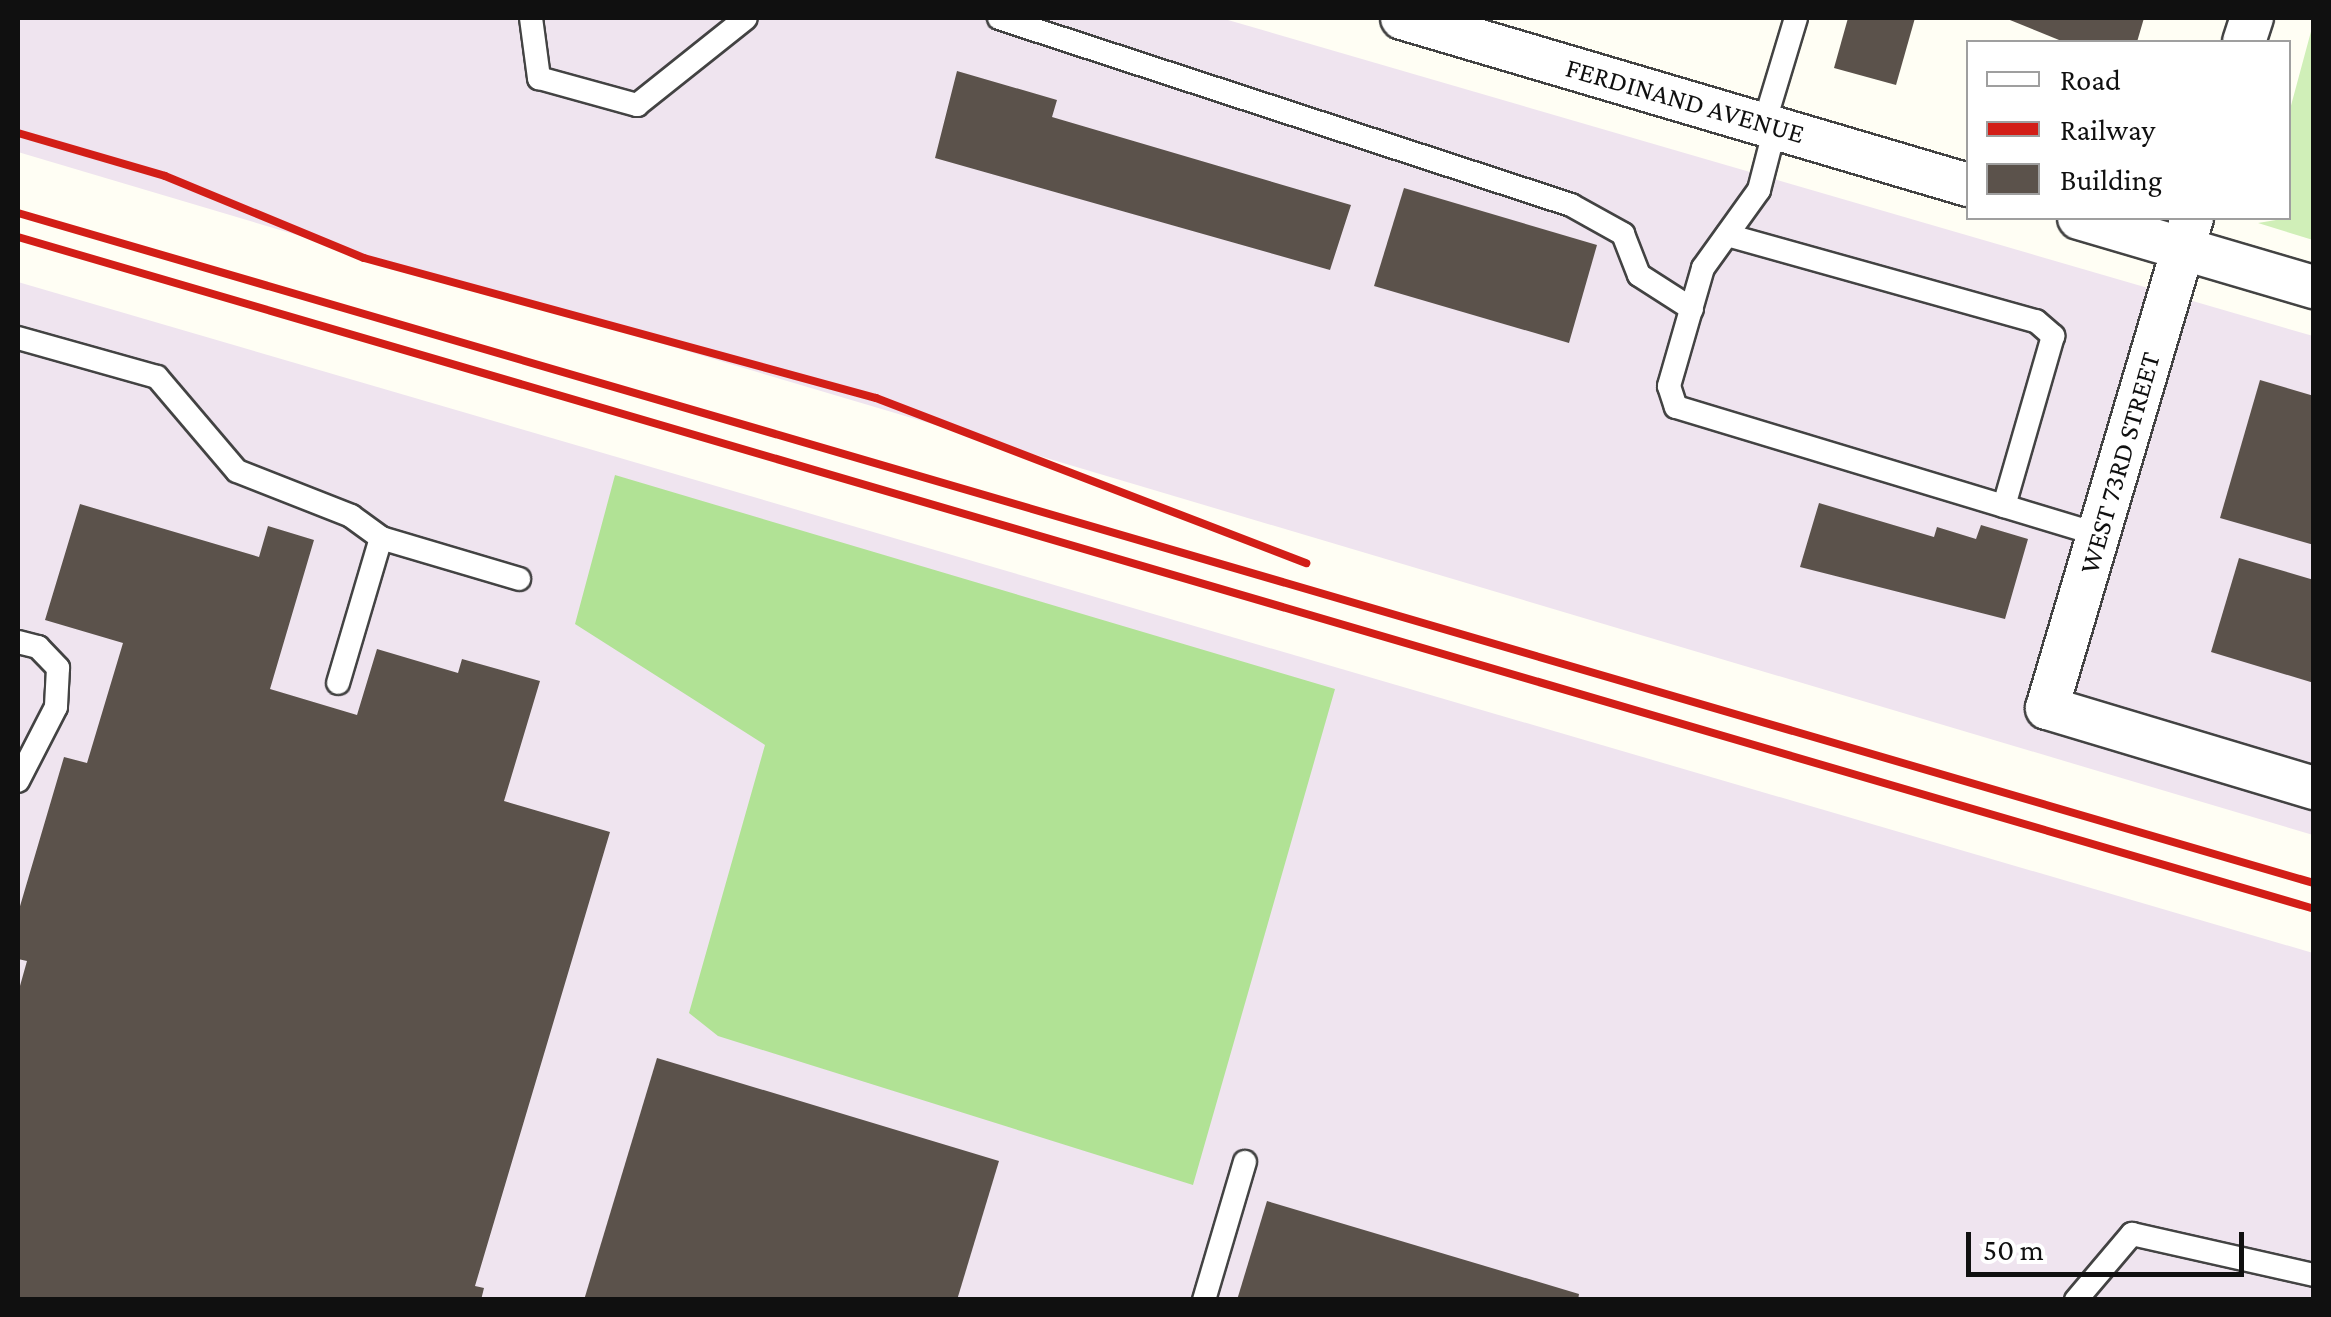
<!DOCTYPE html>
<html>
<head>
<meta charset="utf-8">
<style>
	body { margin:0 }
	#map { position:relative; width:2331px; height:1317px; overflow:hidden; background:#fffef4; font-family:"Crimson Pro",serif }
	div>[style] { position:absolute }
	[style*='--x'] { left:calc(var(--x)*1px); top:calc(var(--y)*1px); width:calc(var(--w)*1px); rotate:calc(var(--a)*1deg) }
	.industrial>* { inset:0; background:#efe4ef }
	.green>* { inset:0; background:#d0efb8 }
	.forest>* { inset:0; background:#b1e295 }
	.building>* { inset:0; background:#5b524b }
	.roads { filter:drop-shadow(2px 0 #434343) drop-shadow(-2px 0 #434343) drop-shadow(0 2px #434343) drop-shadow(0 -2px #434343) }
	.lane>* { height:22px; margin:-11px; padding:0 11px; transform-origin:11px; border-radius:11px; background:#fff }
	.street>* { height:42px; margin:-21px; padding:0 21px; transform-origin:21px; border-radius:21px; background:#fff }
	.rail>* { height:8px; margin:-4px; padding:0 4px; transform-origin:4px; border-radius:4px; background:#d21e17 }
	span { translate:-50% -50%; white-space:nowrap; text-align:center; line-height:1.15; -webkit-text-stroke:10px #fff; paint-order:stroke }
	.street-label { font-size:28px; color:#101010 }
	.frame { position:absolute; inset:0; border:20px solid #101010; pointer-events:none }
	.legend { position:absolute; left:1966px; top:40px; width:325px; height:180px; box-sizing:border-box; background:#fff; border:2px solid #9f9f9f; margin:0; padding:12px 18px; list-style:none; font-size:30px; color:#101010 }
	.legend li { display:flex; align-items:center; gap:20px; height:50px }
	.legend b { width:50px; border:2px solid #9f9f9f }
	.scale { position:absolute; left:1966px; top:1232px; width:278px; height:45px; box-sizing:border-box; border:5px solid #101010; border-top:0; padding-left:12px; font-size:30px; line-height:35px; white-space:nowrap; color:#101010; -webkit-text-stroke:8px #fff; paint-order:stroke }
</style>
</head>
<body>
<div id="map">
	<div class="industrial">
		<div style="clip-path:polygon(18px 18px,1221px 18px,2313px 336px,2313px 835px,18px 152px)"></div>
		<div style="clip-path:polygon(18px 282px,2313px 953px,2313px 1299px,18px 1299px)"></div>
	</div>
	<div class="green">
		<div style="clip-path:polygon(2313px 24px,2313px 240px,2258px 223px,2288px 218px,2289px 113px)"></div>
	</div>
	<div class="forest">
		<div style="clip-path:polygon(615px 475px,1335px 689px,1193px 1185px,718px 1036px,689px 1013px,765px 745px,575px 624px)"></div>
	</div>
	<div class="building">
		<div style="clip-path:polygon(1848px 18px,1915px 18px,1896px 85px,1834px 68px)"></div>
		<div style="clip-path:polygon(2005px 18px,2144px 18px,2137px 42px,2064px 42px)"></div>
		<div style="clip-path:polygon(957px 71px,1057px 100px,1052px 117px,1351px 205px,1330px 270px,935px 158px)"></div>
		<div style="clip-path:polygon(1404px 188px,1597px 245px,1569px 343px,1374px 286px)"></div>
		<div style="clip-path:polygon(2260px 380px,2314px 396px,2314px 545px,2220px 518px)"></div>
		<div style="clip-path:polygon(1819px 503px,1934px 537px,1937px 527px,1976px 539px,1981px 525px,2028px 539px,2005px 619px,1800px 567px)"></div>
		<div style="clip-path:polygon(80px 504px,259px 557px,268px 526px,314px 540px,270px 689px,357px 715px,377px 649px,458px 673px,462px 659px,540px 681px,504px 801px,610px 832px,475px 1286px,484px 1288px,481px 1300px,18px 1300px,18px 993px,27px 961px,18px 959px,18px 913px,64px 757px,87px 763px,123px 643px,45px 620px)"></div>
		<div style="clip-path:polygon(2239px 558px,2314px 580px,2314px 683px,2211px 652px)"></div>
		<div style="clip-path:polygon(657px 1058px,999px 1161px,957px 1300px,584px 1300px)"></div>
		<div style="clip-path:polygon(1267px 1201px,1579px 1294px,1578px 1300px,1237px 1300px)"></div>
	</div>
	<div class="roads">
		<div class="lane">
			<div style="--x:531;--y:18;--w:61;--a:82.4"></div>
			<div style="--x:539;--y:78;--w:102;--a:15.4"></div>
			<div style="--x:637;--y:105;--w:139;--a:-38.6"></div>
			<div style="--x:999;--y:18;--w:602;--a:18.1"></div>
			<div style="--x:1571;--y:205;--w:60;--a:29.1"></div>
			<div style="--x:1623;--y:234;--w:44;--a:68.7"></div>
			<div style="--x:1639;--y:275;--w:63;--a:32.7"></div>
			<div style="--x:1764;--y:124;--w:111;--a:-73.2"></div>
			<div style="--x:1775;--y:128;--w:64;--a:104.5"></div>
			<div style="--x:1759;--y:190;--w:96;--a:125.7"></div>
			<div style="--x:1703;--y:268;--w:123;--a:106.1"></div>
			<div style="--x:1669;--y:386;--w:22;--a:72"></div>
			<div style="--x:1676;--y:407;--w:442;--a:16.8"></div>
			<div style="--x:1727;--y:235;--w:321;--a:15.6"></div>
			<div style="--x:2036;--y:321;--w:23;--a:41"></div>
			<div style="--x:2053;--y:336;--w:177;--a:106.1"></div>
			<div style="--x:18;--y:338;--w:144;--a:15.7"></div>
			<div style="--x:157;--y:377;--w:123;--a:49.6"></div>
			<div style="--x:237;--y:471;--w:123;--a:21.5"></div>
			<div style="--x:351;--y:516;--w:37;--a:36"></div>
			<div style="--x:381;--y:538;--w:151;--a:106.5"></div>
			<div style="--x:381;--y:538;--w:144;--a:16.5"></div>
			<div style="--x:18;--y:642;--w:21;--a:14"></div>
			<div style="--x:38;--y:647;--w:29;--a:46"></div>
			<div style="--x:58;--y:668;--w:39;--a:93"></div>
			<div style="--x:56;--y:707;--w:83;--a:117.2"></div>
			<div style="--x:1204;--y:1300;--w:144;--a:-73.5"></div>
			<div style="--x:2076;--y:1300;--w:87;--a:-49.7"></div>
			<div style="--x:2132;--y:1234;--w:187;--a:12.7"></div>
		</div>
		<div class="street">
			<div style="--x:1402;--y:18;--w:590;--a:16.44"></div>
			<div style="--x:2244;--y:42;--w:25;--a:-72"></div>
			<div style="--x:2079;--y:218;--w:245;--a:16.4"></div>
			<div style="--x:2192;--y:218;--w:511;--a:106.48"></div>
			<div style="--x:2047;--y:708;--w:279;--a:16.7"></div>
		</div>
	</div>
	<div class="rail">
		<div style="--x:18;--y:133;--w:153;--a:16.3"></div>
		<div style="--x:165;--y:176;--w:215;--a:22.4"></div>
		<div style="--x:364;--y:258;--w:531;--a:15.29"></div>
		<div style="--x:876;--y:398;--w:461;--a:21"></div>
		<div style="--x:18;--y:213;--w:2392;--a:16.27"></div>
		<div style="--x:18;--y:237;--w:2392;--a:16.31"></div>
	</div>
	<div class="street-label">
		<span style="left:1685px;top:101px;rotate:16deg">FERDINAND AVENUE</span>
		<span style="left:2120px;top:463px;rotate:-74deg">WEST 73RD STREET</span>
	</div>
	<div class="frame"></div>
	<ul class="legend">
	<li><b style="height:12px;background:#fff"></b>Road</li>
	<li><b style="height:12px;background:#d21e17"></b>Railway</li>
	<li><b style="height:28px;background:#5b524b"></b>Building</li>
	</ul>
	<div class="scale">50 m</div>
</div>
</body>
</html>
